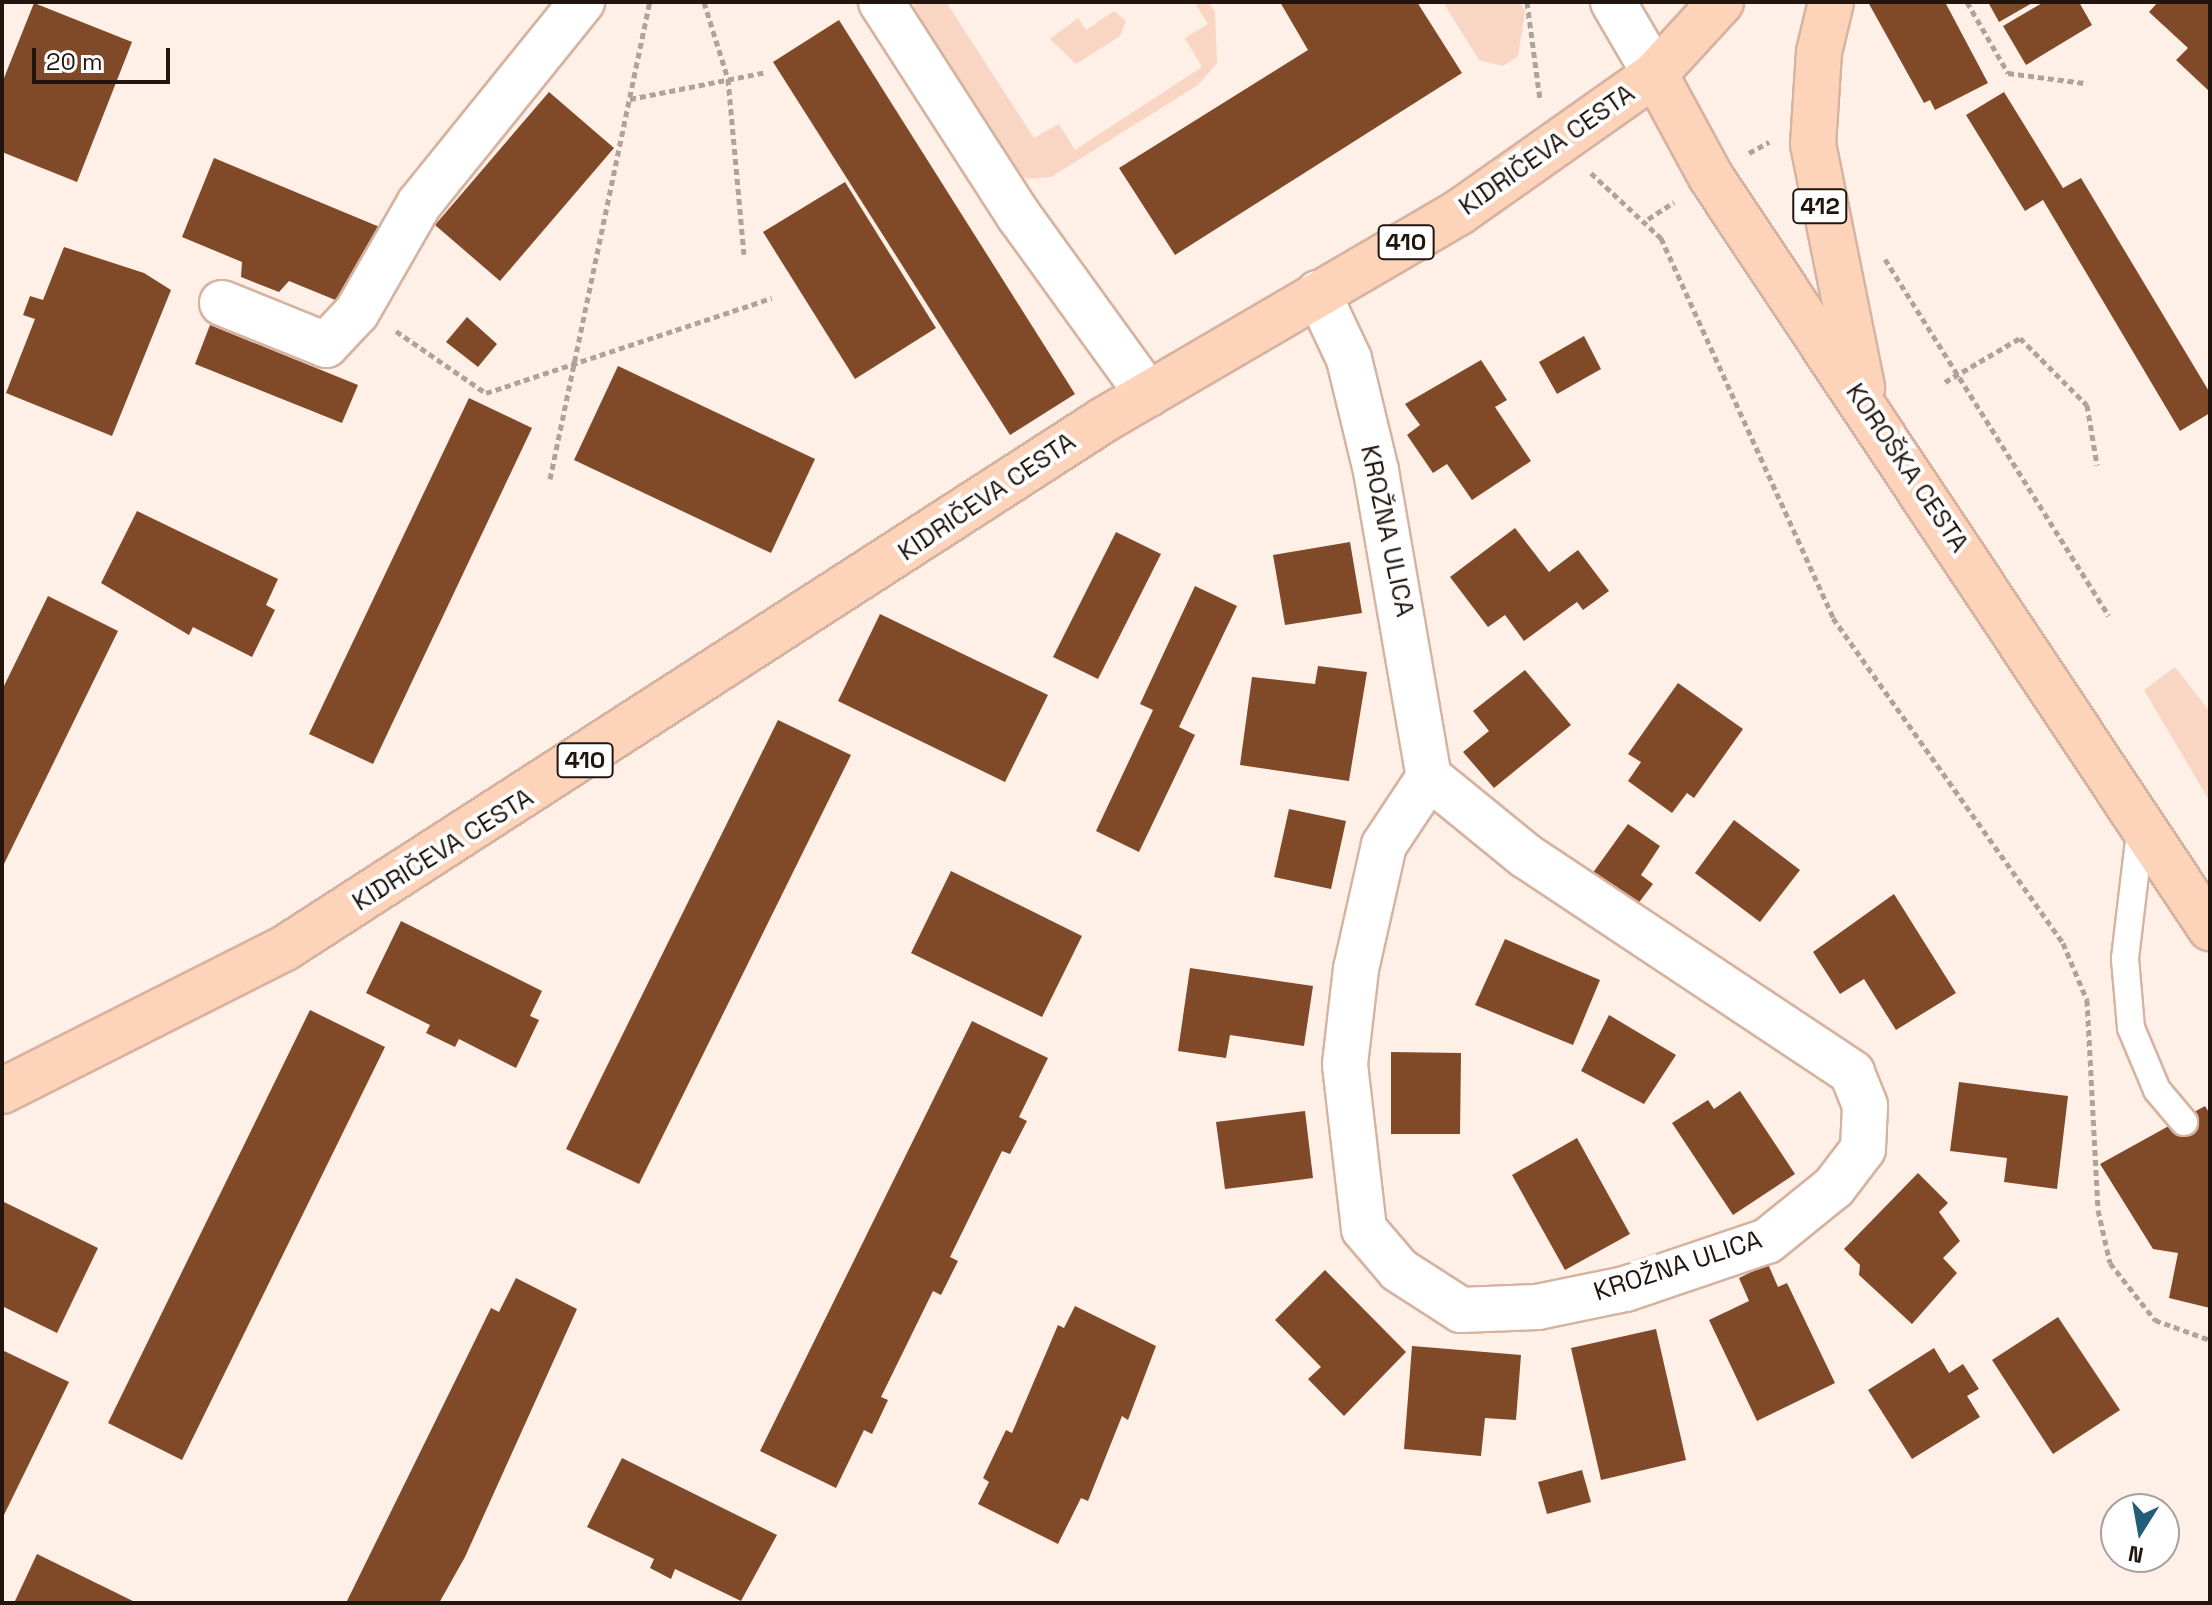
<!DOCTYPE html>
<html>
<head>
<meta charset="utf-8">
<style>
	body { margin:0 }
	#map { position:relative; width:2212px; height:1605px; overflow:hidden; background:#feefe7; font-family:"Space Grotesk",sans-serif }
	div>[style] { position:absolute }
	[style*='--x'] { left:calc(var(--x)*1px); top:calc(var(--y)*1px); width:calc(var(--w)*1px); rotate:calc(var(--a)*1deg) }
	.green>* { inset:0; background:#f9d6c3 }
	.building>* { inset:0; background:#804a29 }
	.path>* { height:5px; margin-top:-2.5px; transform-origin:0; background:repeating-linear-gradient(90deg,#b0a29b 0 6px,transparent 0 10px) }
	.roads { filter:drop-shadow(2px 0 #d6b3a0) drop-shadow(-2px 0 #d6b3a0) drop-shadow(0 2px #d6b3a0) drop-shadow(0 -2px #d6b3a0) }
	.service>* { height:26px; margin:-13px; padding:0 13px; transform-origin:13px; border-radius:13px; background:#fff }
	.minor>* { height:44px; margin:-22px; padding:0 22px; transform-origin:22px; border-radius:22px; background:#fff }
	.primary>* { height:44px; margin:-22px; padding:0 22px; transform-origin:22px; border-radius:22px; background:#fdd3ba }
	span { translate:-50% -50%; white-space:nowrap; text-align:center; line-height:1.15; -webkit-text-stroke:8px #fff; paint-order:stroke }
	.shield-label span { padding:2px 6px; background:#fff; border:2px solid; border-radius:6px; -webkit-text-stroke-width:0 }
	.shield-label { font-size:24px; color:#21150e; font-weight:700 }
	.street-label { font-size:26px; color:#21150e }
	.frame { position:absolute; inset:0; border:4px solid #21150e; pointer-events:none }
	.north { position:absolute; left:2100px; top:1493px; width:80px; height:80px; box-sizing:border-box; background:#fff; border:2px solid #a6a19f; border-radius:50%; rotate:191deg; font-size:22px; font-weight:700; line-height:32px; text-align:center; color:#21150e }
	.north::after { content:''; display:block; margin:auto; width:28px; height:36px; background:#245d77; clip-path:polygon(50% 0,100% 100%,50% 72%,0 100%) }
	.scale { position:absolute; left:32px; top:48px; width:138px; height:36px; box-sizing:border-box; border:4px solid #21150e; border-top:0; padding-left:10px; font-size:24px; line-height:28px; white-space:nowrap; color:#21150e; -webkit-text-stroke:6px #fff; paint-order:stroke }
</style>
</head>
<body>
<div id="map">
	<div class="green">
		<div style="clip-path:polygon(914px 2px,946px 2px,1034px 138px,1059px 124px,1075px 150px,1202px 67px,1185px 38px,1208px 24px,1194px 2px,1208px 2px,1215px 12px,1217px 63px,1198px 85px,1051px 177px,1028px 179px,1005px 169px,916px 31px)"></div>
		<div style="clip-path:polygon(1443px 2px,1520px 2px,1525px 11px,1518px 56px,1503px 66px,1479px 60px)"></div>
		<div style="clip-path:polygon(1114px 11px,1126px 21px,1120px 36px,1076px 64px,1050px 39px,1078px 18px,1086px 30px)"></div>
		<div style="clip-path:polygon(2175px 667px,2210px 712px,2210px 802px,2144px 690px)"></div>
	</div>
	<div class="building">
		<div style="clip-path:polygon(1280px 2px,1417px 2px,1462px 73px,1175px 255px,1119px 168px,1308px 50px)"></div>
		<div style="clip-path:polygon(1868px 2px,1945px 2px,1988px 83px,1935px 110px,1930px 100px,1924px 103px)"></div>
		<div style="clip-path:polygon(1988px 2px,2034px 2px,1999px 22px)"></div>
		<div style="clip-path:polygon(2044px 2px,2079px 2px,2092px 25px,2026px 65px,2003px 26px)"></div>
		<div style="clip-path:polygon(2158px 2px,2210px 2px,2210px 92px,2176px 60px,2188px 48px,2149px 12px)"></div>
		<div style="clip-path:polygon(34px 3px,132px 42px,77px 182px,2px 152px,2px 83px)"></div>
		<div style="clip-path:polygon(839px 20px,1075px 394px,1010px 435px,773px 62px)"></div>
		<div style="clip-path:polygon(549px 92px,614px 148px,500px 281px,435px 225px)"></div>
		<div style="clip-path:polygon(2004px 92px,2063px 188px,2081px 178px,2210px 393px,2210px 413px,2180px 431px,2043px 200px,2025px 211px,1966px 115px)"></div>
		<div style="clip-path:polygon(214px 158px,382px 228px,350px 306px,289px 281px,279px 292px,241px 277px,242px 262px,182px 237px)"></div>
		<div style="clip-path:polygon(845px 182px,936px 328px,855px 379px,763px 232px)"></div>
		<div style="clip-path:polygon(64px 247px,144px 273px,171px 290px,112px 436px,6px 393px,35px 319px,23px 315px,30px 296px,43px 300px)"></div>
		<div style="clip-path:polygon(467px 317px,497px 344px,478px 367px,446px 342px)"></div>
		<div style="clip-path:polygon(210px 325px,358px 385px,342px 423px,195px 364px)"></div>
		<div style="clip-path:polygon(1584px 336px,1601px 369px,1557px 394px,1539px 362px)"></div>
		<div style="clip-path:polygon(1481px 360px,1507px 400px,1495px 407px,1531px 461px,1472px 500px,1447px 464px,1433px 473px,1407px 435px,1420px 425px,1405px 404px)"></div>
		<div style="clip-path:polygon(618px 366px,815px 459px,771px 553px,574px 460px)"></div>
		<div style="clip-path:polygon(469px 398px,532px 428px,373px 764px,309px 734px)"></div>
		<div style="clip-path:polygon(137px 511px,278px 579px,266px 605px,275px 610px,252px 657px,193px 627px,189px 635px,101px 583px)"></div>
		<div style="clip-path:polygon(1515px 528px,1549px 572px,1578px 550px,1609px 591px,1583px 610px,1577px 602px,1524px 641px,1505px 615px,1488px 627px,1450px 577px)"></div>
		<div style="clip-path:polygon(1116px 532px,1161px 554px,1098px 679px,1053px 657px)"></div>
		<div style="clip-path:polygon(1350px 542px,1362px 613px,1285px 625px,1273px 555px)"></div>
		<div style="clip-path:polygon(1195px 586px,1237px 606px,1179px 727px,1195px 735px,1139px 852px,1096px 831px,1153px 710px,1140px 704px)"></div>
		<div style="clip-path:polygon(48px 596px,118px 631px,2px 868px,2px 690px)"></div>
		<div style="clip-path:polygon(880px 614px,1048px 695px,1005px 782px,838px 701px)"></div>
		<div style="clip-path:polygon(1318px 666px,1367px 672px,1349px 781px,1240px 765px,1252px 677px,1315px 684px)"></div>
		<div style="clip-path:polygon(1525px 670px,1571px 725px,1494px 788px,1463px 752px,1489px 731px,1473px 711px)"></div>
		<div style="clip-path:polygon(1678px 683px,1743px 729px,1694px 798px,1687px 793px,1672px 813px,1628px 781px,1641px 762px,1628px 754px)"></div>
		<div style="clip-path:polygon(778px 720px,851px 755px,639px 1184px,566px 1149px)"></div>
		<div style="clip-path:polygon(1289px 809px,1346px 821px,1331px 889px,1274px 877px)"></div>
		<div style="clip-path:polygon(1734px 820px,1800px 870px,1760px 922px,1695px 873px)"></div>
		<div style="clip-path:polygon(1628px 824px,1660px 846px,1641px 875px,1653px 884px,1637px 905px,1592px 874px)"></div>
		<div style="clip-path:polygon(951px 871px,1082px 936px,1042px 1017px,911px 953px)"></div>
		<div style="clip-path:polygon(1894px 894px,1956px 993px,1896px 1030px,1864px 979px,1840px 994px,1813px 952px)"></div>
		<div style="clip-path:polygon(401px 921px,542px 991px,530px 1016px,539px 1020px,516px 1068px,459px 1039px,455px 1047px,426px 1033px,430px 1025px,366px 993px)"></div>
		<div style="clip-path:polygon(1505px 939px,1600px 980px,1573px 1045px,1475px 1005px)"></div>
		<div style="clip-path:polygon(1190px 968px,1313px 986px,1304px 1046px,1230px 1035px,1226px 1058px,1178px 1051px)"></div>
		<div style="clip-path:polygon(310px 1010px,385px 1047px,182px 1460px,108px 1423px)"></div>
		<div style="clip-path:polygon(1609px 1015px,1676px 1055px,1644px 1104px,1581px 1071px)"></div>
		<div style="clip-path:polygon(972px 1021px,1048px 1058px,1019px 1117px,1027px 1121px,1010px 1154px,1002px 1151px,950px 1257px,958px 1261px,941px 1295px,933px 1291px,881px 1397px,888px 1400px,872px 1434px,864px 1430px,836px 1488px,760px 1451px)"></div>
		<div style="clip-path:polygon(1391px 1052px,1461px 1053px,1460px 1134px,1391px 1134px)"></div>
		<div style="clip-path:polygon(1959px 1082px,2068px 1096px,2057px 1189px,2004px 1182px,2007px 1158px,1950px 1151px)"></div>
		<div style="clip-path:polygon(1740px 1091px,1795px 1174px,1733px 1215px,1672px 1123px,1708px 1100px,1714px 1109px)"></div>
		<div style="clip-path:polygon(2205px 1106px,2210px 1114px,2210px 1308px,2169px 1298px,2178px 1253px,2153px 1249px,2100px 1164px)"></div>
		<div style="clip-path:polygon(1305px 1111px,1313px 1178px,1225px 1189px,1216px 1122px)"></div>
		<div style="clip-path:polygon(1577px 1138px,1630px 1234px,1565px 1270px,1512px 1175px)"></div>
		<div style="clip-path:polygon(1918px 1173px,1948px 1203px,1939px 1212px,1960px 1241px,1943px 1258px,1957px 1273px,1912px 1324px,1859px 1275px,1860px 1265px,1844px 1249px)"></div>
		<div style="clip-path:polygon(2px 1201px,98px 1248px,57px 1333px,2px 1306px)"></div>
		<div style="clip-path:polygon(1768px 1264px,1778px 1287px,1787px 1283px,1835px 1383px,1757px 1421px,1709px 1320px,1749px 1301px,1739px 1278px)"></div>
		<div style="clip-path:polygon(1325px 1270px,1406px 1352px,1344px 1416px,1308px 1379px,1321px 1367px,1275px 1320px)"></div>
		<div style="clip-path:polygon(516px 1278px,577px 1309px,465px 1557px,439px 1603px,346px 1603px,491px 1308px,499px 1312px)"></div>
		<div style="clip-path:polygon(1075px 1306px,1156px 1346px,1128px 1420px,1122px 1416px,1088px 1501px,1081px 1498px,1058px 1544px,978px 1504px,989px 1482px,983px 1478px,1006px 1430px,1012px 1433px,1058px 1325px,1064px 1328px)"></div>
		<div style="clip-path:polygon(2058px 1317px,2120px 1410px,2053px 1454px,1992px 1360px)"></div>
		<div style="clip-path:polygon(1656px 1329px,1686px 1460px,1601px 1480px,1571px 1348px)"></div>
		<div style="clip-path:polygon(1412px 1346px,1521px 1355px,1516px 1420px,1485px 1418px,1481px 1456px,1404px 1449px)"></div>
		<div style="clip-path:polygon(1934px 1348px,1949px 1373px,1963px 1364px,1979px 1389px,1967px 1396px,1980px 1417px,1912px 1459px,1868px 1390px)"></div>
		<div style="clip-path:polygon(2px 1350px,69px 1382px,2px 1519px)"></div>
		<div style="clip-path:polygon(622px 1458px,777px 1535px,741px 1601px,675px 1569px,671px 1579px,650px 1568px,654px 1559px,587px 1527px)"></div>
		<div style="clip-path:polygon(1582px 1470px,1591px 1502px,1547px 1514px,1538px 1482px)"></div>
		<div style="clip-path:polygon(37px 1554px,137px 1603px,14px 1603px)"></div>
	</div>
	<div class="path">
		<div style="--x:704;--y:2;--w:81;--a:72.7"></div>
		<div style="--x:728;--y:79;--w:176;--a:84.8"></div>
		<div style="--x:1527;--y:2;--w:98;--a:82.4"></div>
		<div style="--x:1967;--y:2;--w:82;--a:60"></div>
		<div style="--x:2008;--y:73;--w:77;--a:7.5"></div>
		<div style="--x:630;--y:99;--w:139;--a:-11.2"></div>
		<div style="--x:1749;--y:153;--w:23;--a:-29"></div>
		<div style="--x:1591;--y:173;--w:96;--a:42.9"></div>
		<div style="--x:1661;--y:238;--w:417;--a:65.6"></div>
		<div style="--x:1833;--y:618;--w:398;--a:54.7"></div>
		<div style="--x:2063;--y:943;--w:62;--a:67.2"></div>
		<div style="--x:2087;--y:1000;--w:210;--a:87"></div>
		<div style="--x:2098;--y:1210;--w:54;--a:77.2"></div>
		<div style="--x:2110;--y:1263;--w:73;--a:51.7"></div>
		<div style="--x:2155;--y:1320;--w:59;--a:20"></div>
		<div style="--x:1648;--y:219;--w:31;--a:-33"></div>
		<div style="--x:1885;--y:259;--w:421;--a:57.9"></div>
		<div style="--x:396;--y:331;--w:109;--a:34.6"></div>
		<div style="--x:486;--y:393;--w:301;--a:-18.4"></div>
		<div style="--x:1945;--y:382;--w:87;--a:-30.4"></div>
		<div style="--x:2020;--y:338;--w:95;--a:45"></div>
		<div style="--x:2087;--y:405;--w:61;--a:80.5"></div>
		<div style="--x:550;--y:479;--w:487;--a:-78.2"></div>
	</div>
	<div class="roads">
		<div class="service">
			<div style="--x:2141;--y:824;--w:136;--a:96.8"></div>
			<div style="--x:2125;--y:959;--w:69;--a:85"></div>
			<div style="--x:2131;--y:1028;--w:67;--a:67.2"></div>
			<div style="--x:2157;--y:1090;--w:42;--a:49.8"></div>
		</div>
		<div class="minor">
			<div style="--x:881;--y:2;--w:255;--a:57.2"></div>
			<div style="--x:1019;--y:216;--w:220;--a:54.1"></div>
			<div style="--x:1613;--y:2;--w:83;--a:59.7"></div>
			<div style="--x:1318;--y:293;--w:73;--a:64.8"></div>
			<div style="--x:1349;--y:359;--w:115;--a:76.4"></div>
			<div style="--x:1376;--y:471;--w:311;--a:80.2"></div>
			<div style="--x:1429;--y:777;--w:125;--a:39.2"></div>
			<div style="--x:1526;--y:856;--w:392;--a:33.6"></div>
			<div style="--x:1852;--y:1073;--w:35;--a:68"></div>
			<div style="--x:1865;--y:1106;--w:43;--a:92.7"></div>
			<div style="--x:1863;--y:1149;--w:48;--a:127.3"></div>
			<div style="--x:1834;--y:1187;--w:86;--a:141.1"></div>
			<div style="--x:1767;--y:1241;--w:150;--a:161.3"></div>
			<div style="--x:1625;--y:1289;--w:90;--a:168.4"></div>
			<div style="--x:1537;--y:1307;--w:76;--a:177.7"></div>
			<div style="--x:1461;--y:1310;--w:74;--a:-147.2"></div>
			<div style="--x:1399;--y:1270;--w:54;--a:-130.5"></div>
			<div style="--x:1364;--y:1229;--w:166;--a:-96.6"></div>
			<div style="--x:1345;--y:1064;--w:96;--a:-83.4"></div>
			<div style="--x:1356;--y:969;--w:127;--a:-77.3"></div>
			<div style="--x:1384;--y:845;--w:82;--a:-56.5"></div>
			<div style="--x:222;--y:303;--w:112;--a:22"></div>
			<div style="--x:326;--y:345;--w:45;--a:-46.8"></div>
			<div style="--x:357;--y:312;--w:125;--a:-60.1"></div>
			<div style="--x:419;--y:204;--w:260;--a:-51.1"></div>
		</div>
		<div class="primary">
			<div style="--x:1831;--y:2;--w:51;--a:103.5"></div>
			<div style="--x:1819;--y:52;--w:92;--a:93.7"></div>
			<div style="--x:1813;--y:144;--w:249;--a:78.6"></div>
			<div style="--x:1655;--y:74;--w:117;--a:61.5"></div>
			<div style="--x:1711;--y:177;--w:902;--a:56.4"></div>
			<div style="--x:2;--y:1091;--w:317;--a:-26.8"></div>
			<div style="--x:285;--y:948;--w:972;--a:-32.82"></div>
			<div style="--x:1102;--y:421;--w:412;--a:-30.3"></div>
			<div style="--x:1458;--y:213;--w:241;--a:-35.2"></div>
			<div style="--x:1655;--y:74;--w:98;--a:-47.5"></div>
		</div>
	</div>
	<div class="shield-label">
		<span style="left:1820px;top:206px">412</span>
		<span style="left:1406px;top:242px">410</span>
		<span style="left:585px;top:760px">410</span>
	</div>
	<div class="street-label">
		<span style="left:1547px;top:150px;rotate:-35deg">KIDRIČEVA CESTA</span>
		<span style="left:1907px;top:468px;rotate:56deg">KOROŠKA CESTA</span>
		<span style="left:987px;top:497px;rotate:-34deg">KIDRIČEVA CESTA</span>
		<span style="left:1387px;top:531px;rotate:78deg">KROŽNA ULICA</span>
		<span style="left:443px;top:850px;rotate:-32deg">KIDRIČEVA CESTA</span>
		<span style="left:1678px;top:1266px;rotate:-18deg">KROŽNA ULICA</span>
	</div>
	<div class="frame"></div>
	<div class="north">N</div>
	<div class="scale">20 m</div>
</div>
</body>
</html>
